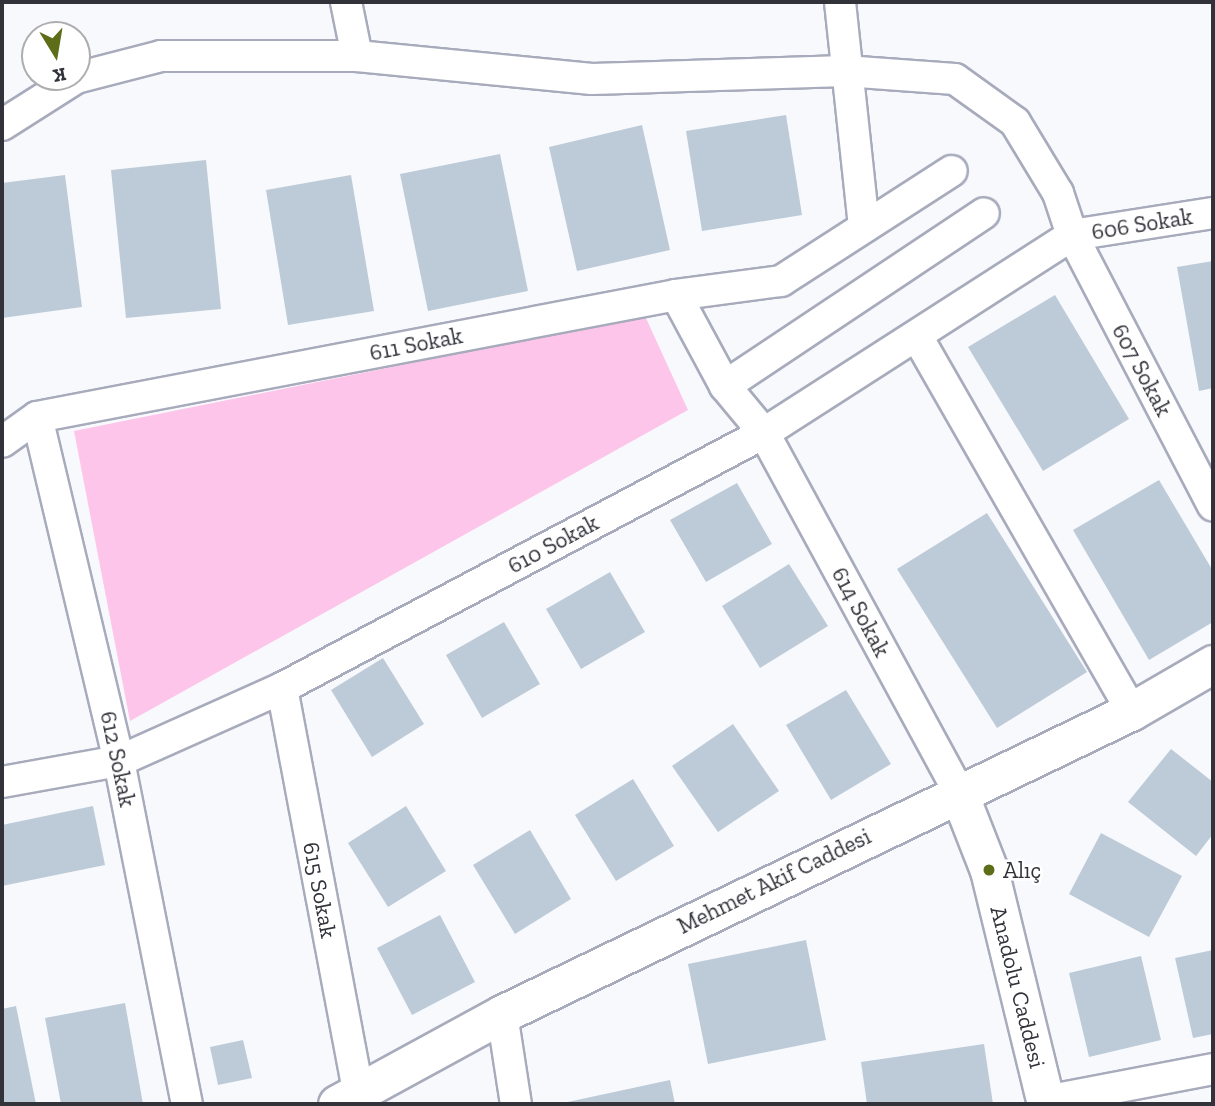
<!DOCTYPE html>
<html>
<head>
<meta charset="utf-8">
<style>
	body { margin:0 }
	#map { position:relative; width:1215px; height:1106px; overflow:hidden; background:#f8f9fd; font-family:"Zilla Slab",serif }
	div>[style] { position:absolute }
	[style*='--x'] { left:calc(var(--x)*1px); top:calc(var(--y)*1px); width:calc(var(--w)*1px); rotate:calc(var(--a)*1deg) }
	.green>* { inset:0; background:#fdc5e9 }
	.building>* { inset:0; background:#bdcbd8 }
	.roads { filter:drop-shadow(2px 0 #a7abbb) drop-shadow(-2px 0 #a7abbb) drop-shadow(0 2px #a7abbb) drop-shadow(0 -2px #a7abbb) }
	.minor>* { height:30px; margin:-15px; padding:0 15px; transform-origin:15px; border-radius:15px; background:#fff }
	.tertiary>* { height:37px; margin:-18.5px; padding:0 18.5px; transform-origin:18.5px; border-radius:18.5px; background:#fff }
	.dots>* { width:19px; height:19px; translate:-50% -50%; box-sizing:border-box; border:4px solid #fff; border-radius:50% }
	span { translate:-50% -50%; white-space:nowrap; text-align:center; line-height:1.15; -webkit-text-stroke:5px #fff; paint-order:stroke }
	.street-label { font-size:23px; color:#32333a }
	.poi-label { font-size:23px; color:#32333a }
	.left { translate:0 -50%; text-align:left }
	.frame { position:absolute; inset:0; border:4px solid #32333a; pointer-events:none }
	.north { position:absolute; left:21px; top:21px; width:70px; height:70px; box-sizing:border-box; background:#fff; border:2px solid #adadb0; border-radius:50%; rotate:169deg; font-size:19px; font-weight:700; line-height:28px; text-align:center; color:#32333a }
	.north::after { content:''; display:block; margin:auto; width:24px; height:32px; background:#5d6d18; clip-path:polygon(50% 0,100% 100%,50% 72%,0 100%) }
</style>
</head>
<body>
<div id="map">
	<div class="green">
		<div style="clip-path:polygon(645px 316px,688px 410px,130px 721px,74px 431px)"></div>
	</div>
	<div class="building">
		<div style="clip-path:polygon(786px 115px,802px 215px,702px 231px,686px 131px)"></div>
		<div style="clip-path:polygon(642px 125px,670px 250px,577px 271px,549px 147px)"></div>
		<div style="clip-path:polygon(500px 154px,528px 291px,428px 311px,400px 174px)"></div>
		<div style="clip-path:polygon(206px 160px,221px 309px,126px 318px,111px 170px)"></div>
		<div style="clip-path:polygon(65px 175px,82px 307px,2px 318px,2px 183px)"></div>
		<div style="clip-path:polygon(351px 175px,374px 311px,288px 325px,266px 190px)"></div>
		<div style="clip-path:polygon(1213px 261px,1213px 388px,1199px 391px,1177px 267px)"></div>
		<div style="clip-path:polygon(1055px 295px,1129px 419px,1043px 471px,968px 347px)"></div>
		<div style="clip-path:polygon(1159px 480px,1213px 571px,1213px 622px,1149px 660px,1073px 530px)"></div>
		<div style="clip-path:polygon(737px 483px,772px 544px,706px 582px,670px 520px)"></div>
		<div style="clip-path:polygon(987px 513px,1087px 672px,997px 728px,897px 569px)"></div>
		<div style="clip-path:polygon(789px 564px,828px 626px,760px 668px,722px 606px)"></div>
		<div style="clip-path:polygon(610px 572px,645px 632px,581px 669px,546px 609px)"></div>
		<div style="clip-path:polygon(504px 622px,540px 684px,482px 718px,446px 655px)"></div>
		<div style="clip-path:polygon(383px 658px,424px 724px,372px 757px,331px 690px)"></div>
		<div style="clip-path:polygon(846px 690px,891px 764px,831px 800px,786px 725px)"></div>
		<div style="clip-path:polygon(733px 724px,779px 791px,718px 832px,672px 766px)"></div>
		<div style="clip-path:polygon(1171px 749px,1213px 782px,1213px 834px,1196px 856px,1128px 802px)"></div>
		<div style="clip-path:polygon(633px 779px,674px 846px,616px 881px,575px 815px)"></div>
		<div style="clip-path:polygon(93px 806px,105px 865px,2px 886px,2px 825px)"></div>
		<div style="clip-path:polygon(406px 806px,446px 871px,388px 907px,348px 843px)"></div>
		<div style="clip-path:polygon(530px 830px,571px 899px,515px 934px,473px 865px)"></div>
		<div style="clip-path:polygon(1101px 833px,1182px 876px,1149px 937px,1069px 894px)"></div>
		<div style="clip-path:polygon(440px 915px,475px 982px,412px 1015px,377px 948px)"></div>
		<div style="clip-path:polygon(806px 940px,826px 1040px,708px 1064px,688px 964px)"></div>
		<div style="clip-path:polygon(1213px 950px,1213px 1034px,1193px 1038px,1175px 958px)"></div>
		<div style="clip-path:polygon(1141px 956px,1161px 1040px,1089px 1057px,1069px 973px)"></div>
		<div style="clip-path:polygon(125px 1003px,143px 1104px,61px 1104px,45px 1018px)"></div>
		<div style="clip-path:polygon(16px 1006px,36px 1104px,2px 1104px,2px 1009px)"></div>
		<div style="clip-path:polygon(243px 1040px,252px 1078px,218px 1085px,210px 1047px)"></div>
		<div style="clip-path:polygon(984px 1044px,993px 1104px,867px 1104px,861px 1062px)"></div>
		<div style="clip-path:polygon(670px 1080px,675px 1104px,563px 1104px,563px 1103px)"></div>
	</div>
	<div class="roads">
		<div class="minor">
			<div style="--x:346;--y:2;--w:55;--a:78.5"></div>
			<div style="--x:840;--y:2;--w:226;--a:83.9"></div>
			<div style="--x:2;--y:125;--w:88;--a:-32.4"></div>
			<div style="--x:76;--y:78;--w:88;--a:-14.5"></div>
			<div style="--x:161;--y:56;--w:196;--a:0"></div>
			<div style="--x:357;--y:56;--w:236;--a:5.6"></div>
			<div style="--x:592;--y:79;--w:253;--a:-1.8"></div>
			<div style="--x:845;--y:71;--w:110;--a:4.2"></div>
			<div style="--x:955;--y:79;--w:74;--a:35.6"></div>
			<div style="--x:1015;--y:122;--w:83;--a:58.8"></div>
			<div style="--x:1058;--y:193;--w:44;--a:71.6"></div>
			<div style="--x:1072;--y:235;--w:305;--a:62.5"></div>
			<div style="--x:676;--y:295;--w:106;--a:-7.6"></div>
			<div style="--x:781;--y:281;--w:203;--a:-32.8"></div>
			<div style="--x:918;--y:338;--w:430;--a:60.2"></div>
			<div style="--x:725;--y:386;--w:311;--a:-33.7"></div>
			<div style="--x:37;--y:417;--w:354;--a:76.6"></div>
			<div style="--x:119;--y:761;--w:350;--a:78.8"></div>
			<div style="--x:2;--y:442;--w:43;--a:-35.5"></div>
			<div style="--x:37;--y:417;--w:651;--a:-10.81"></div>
			<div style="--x:676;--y:295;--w:103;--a:61.7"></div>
			<div style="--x:725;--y:386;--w:61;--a:50.3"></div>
			<div style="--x:764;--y:433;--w:407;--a:61.5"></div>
			<div style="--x:282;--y:688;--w:411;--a:79.3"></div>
			<div style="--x:2;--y:782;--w:119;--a:-10.2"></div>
			<div style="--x:119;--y:761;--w:179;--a:-24.1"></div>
			<div style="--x:282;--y:688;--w:545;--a:-27.88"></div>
			<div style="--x:764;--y:433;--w:366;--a:-32.7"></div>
			<div style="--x:1072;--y:235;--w:143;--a:-8.9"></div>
			<div style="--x:502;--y:1014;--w:91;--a:81.2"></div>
			<div style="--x:1046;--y:1101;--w:170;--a:-10.8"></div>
		</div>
		<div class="tertiary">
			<div style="--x:958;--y:791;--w:85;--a:68.6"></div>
			<div style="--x:989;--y:870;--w:241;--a:76.3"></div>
			<div style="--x:337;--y:1104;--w:188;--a:-28.6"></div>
			<div style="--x:502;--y:1014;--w:699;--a:-25.69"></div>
			<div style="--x:1132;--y:711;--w:94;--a:-30.1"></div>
		</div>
	</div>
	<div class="dots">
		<div style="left:989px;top:870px;background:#5d6d18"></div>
	</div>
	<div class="street-label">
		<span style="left:1142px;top:224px;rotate:-9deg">606 Sokak</span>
		<span style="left:416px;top:344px;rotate:-11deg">611 Sokak</span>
		<span style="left:1142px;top:370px;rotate:62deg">607 Sokak</span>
		<span style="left:553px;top:544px;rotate:-28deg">610 Sokak</span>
		<span style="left:861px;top:612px;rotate:62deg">614 Sokak</span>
		<span style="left:118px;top:759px;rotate:78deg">612 Sokak</span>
		<span style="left:774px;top:881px;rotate:-26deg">Mehmet Akif Caddesi</span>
		<span style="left:320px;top:890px;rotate:79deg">615 Sokak</span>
		<span style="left:1018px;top:987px;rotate:76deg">Anadolu Caddesi</span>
	</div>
	<div class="poi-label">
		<span class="left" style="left:1003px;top:870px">Alıç</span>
	</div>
	<div class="frame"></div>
	<div class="north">K</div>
</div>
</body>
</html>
